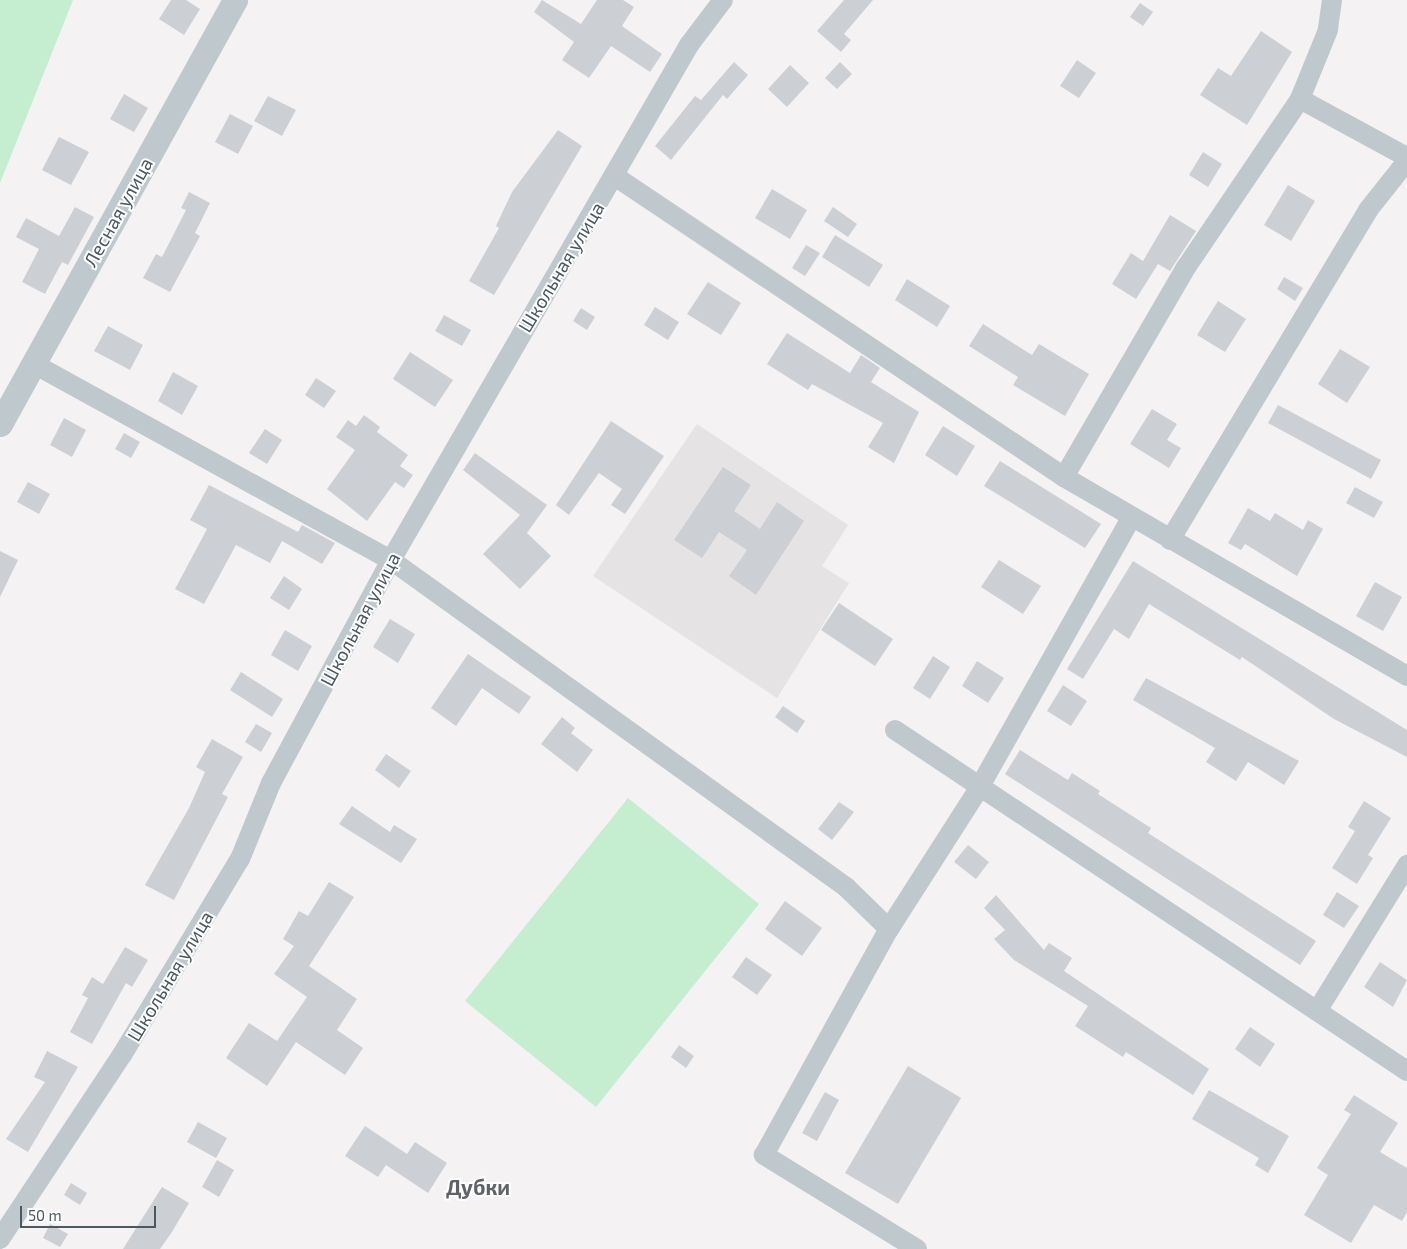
<!DOCTYPE html>
<html>
<head>
<meta charset="utf-8">
<style>
	body { margin:0 }
	#map { position:relative; width:1407px; height:1249px; overflow:hidden; background:#f4f2f3; font-family:"Exo 2",sans-serif }
	div>[style] { position:absolute }
	[style*='--x'] { left:calc(var(--x)*1px); top:calc(var(--y)*1px); width:calc(var(--w)*1px); rotate:calc(var(--a)*1deg) }
	.education>* { inset:0; background:#e5e3e4 }
	.green>* { inset:0; background:#c5edcf }
	.building>* { inset:0; background:#ccd0d4 }
	.minor>* { height:20px; margin:-10px; padding:0 10px; transform-origin:10px; border-radius:10px; background:#bfc8cd }
	.tertiary>* { height:25px; margin:-12.5px; padding:0 12.5px; transform-origin:12.5px; border-radius:12.5px; background:#bfc8cd }
	span { translate:-50% -50%; white-space:nowrap; text-align:center; line-height:1.15; -webkit-text-stroke:4px #fff; paint-order:stroke }
	.street-label { font-size:19px; color:#4b585f }
	.quarter-label { font-size:21px; color:#5f6367; font-weight:700 }
	.scale { position:absolute; left:20px; top:1206px; width:136px; height:22px; box-sizing:border-box; border:2px solid #4b585f; border-top:0; padding-left:6px; font-size:15px; line-height:18px; white-space:nowrap; color:#4b585f; -webkit-text-stroke:4px #fff; paint-order:stroke }
</style>
</head>
<body>
<div id="map">
	<div class="education">
		<div style="clip-path:polygon(697px 424px,848px 525px,822px 566px,849px 583px,777px 698px,593px 576px)"></div>
	</div>
	<div class="green">
		<div style="clip-path:polygon(0 0,73px 0,0 183px)"></div>
		<div style="clip-path:polygon(628px 798px,759px 904px,596px 1107px,465px 1001px)"></div>
	</div>
	<div class="building">
		<div style="clip-path:polygon(171px 0,186px 0,200px 9px,184px 35px,159px 19px)"></div>
		<div style="clip-path:polygon(542px 0,581px 24px,597px 0,623px 0,634px 7px,622px 26px,662px 54px,650px 72px,611px 46px,589px 78px,562px 60px,574px 42px,534px 12px)"></div>
		<div style="clip-path:polygon(844px 0,873px 0,844px 34px,851px 40px,841px 52px,817px 31px)"></div>
		<div style="clip-path:polygon(1140px 3px,1153px 12px,1143px 26px,1130px 17px)"></div>
		<div style="clip-path:polygon(1261px 31px,1292px 52px,1247px 125px,1200px 95px,1218px 68px,1231px 76px)"></div>
		<div style="clip-path:polygon(1077px 60px,1096px 73px,1079px 98px,1060px 86px)"></div>
		<div style="clip-path:polygon(734px 62px,748px 75px,727px 99px,723px 95px,671px 160px,655px 146px,695px 96px,701px 100px)"></div>
		<div style="clip-path:polygon(840px 62px,852px 74px,837px 89px,825px 78px)"></div>
		<div style="clip-path:polygon(790px 65px,809px 83px,787px 107px,768px 89px)"></div>
		<div style="clip-path:polygon(124px 94px,148px 108px,134px 132px,110px 119px)"></div>
		<div style="clip-path:polygon(268px 96px,296px 110px,282px 136px,254px 121px)"></div>
		<div style="clip-path:polygon(230px 114px,253px 126px,238px 154px,215px 142px)"></div>
		<div style="clip-path:polygon(558px 130px,582px 146px,494px 295px,469px 281px,499px 228px,496px 226px,512px 192px)"></div>
		<div style="clip-path:polygon(59px 137px,89px 152px,71px 185px,42px 170px)"></div>
		<div style="clip-path:polygon(1203px 152px,1222px 164px,1208px 187px,1189px 175px)"></div>
		<div style="clip-path:polygon(1288px 185px,1315px 201px,1291px 241px,1264px 225px)"></div>
		<div style="clip-path:polygon(772px 189px,807px 210px,790px 239px,755px 218px)"></div>
		<div style="clip-path:polygon(189px 192px,210px 203px,195px 233px,200px 236px,170px 292px,143px 278px,156px 254px,162px 257px,186px 210px,181px 208px)"></div>
		<div style="clip-path:polygon(75px 207px,94px 217px,68px 265px,62px 262px,45px 294px,22px 282px,39px 249px,16px 237px,26px 218px,59px 236px)"></div>
		<div style="clip-path:polygon(833px 207px,857px 224px,848px 237px,824px 221px)"></div>
		<div style="clip-path:polygon(1170px 215px,1196px 231px,1170px 271px,1158px 264px,1136px 299px,1112px 284px,1131px 253px,1143px 261px)"></div>
		<div style="clip-path:polygon(835px 235px,883px 265px,869px 287px,822px 257px)"></div>
		<div style="clip-path:polygon(806px 245px,820px 253px,805px 276px,792px 268px)"></div>
		<div style="clip-path:polygon(1284px 277px,1303px 288px,1295px 301px,1277px 289px)"></div>
		<div style="clip-path:polygon(907px 279px,950px 306px,937px 327px,895px 300px)"></div>
		<div style="clip-path:polygon(708px 282px,741px 303px,721px 335px,687px 314px)"></div>
		<div style="clip-path:polygon(1218px 301px,1246px 319px,1225px 352px,1197px 335px)"></div>
		<div style="clip-path:polygon(655px 307px,679px 322px,668px 340px,644px 325px)"></div>
		<div style="clip-path:polygon(581px 308px,595px 317px,587px 330px,573px 321px)"></div>
		<div style="clip-path:polygon(444px 315px,471px 330px,462px 346px,435px 331px)"></div>
		<div style="clip-path:polygon(983px 324px,1032px 355px,1039px 344px,1089px 374px,1065px 416px,1013px 385px,1018px 377px,969px 346px)"></div>
		<div style="clip-path:polygon(108px 326px,143px 345px,130px 370px,94px 351px)"></div>
		<div style="clip-path:polygon(787px 333px,850px 373px,861px 355px,880px 368px,871px 382px,919px 412px,894px 463px,868px 447px,883px 423px,812px 384px,808px 390px,767px 364px)"></div>
		<div style="clip-path:polygon(1340px 349px,1370px 367px,1347px 403px,1318px 384px)"></div>
		<div style="clip-path:polygon(410px 352px,453px 380px,435px 407px,393px 379px)"></div>
		<div style="clip-path:polygon(173px 372px,198px 386px,182px 415px,158px 401px)"></div>
		<div style="clip-path:polygon(316px 378px,336px 391px,324px 408px,305px 395px)"></div>
		<div style="clip-path:polygon(1278px 405px,1381px 460px,1371px 479px,1268px 423px)"></div>
		<div style="clip-path:polygon(1152px 409px,1177px 424px,1167px 440px,1181px 448px,1169px 468px,1130px 444px)"></div>
		<div style="clip-path:polygon(364px 415px,380px 427px,377px 432px,408px 455px,400px 466px,413px 475px,404px 488px,395px 482px,367px 521px,327px 489px,355px 450px,336px 437px,348px 420px,356px 426px)"></div>
		<div style="clip-path:polygon(64px 418px,86px 430px,72px 457px,50px 445px)"></div>
		<div style="clip-path:polygon(611px 421px,664px 456px,625px 514px,611px 505px,622px 489px,599px 473px,569px 515px,556px 505px)"></div>
		<div style="clip-path:polygon(943px 426px,975px 446px,957px 476px,925px 455px)"></div>
		<div style="clip-path:polygon(265px 429px,282px 440px,267px 464px,249px 453px)"></div>
		<div style="clip-path:polygon(124px 433px,140px 442px,131px 458px,115px 449px)"></div>
		<div style="clip-path:polygon(475px 453px,547px 505px,527px 533px,551px 556px,520px 589px,483px 554px,520px 515px,463px 470px)"></div>
		<div style="clip-path:polygon(1000px 461px,1101px 524px,1085px 548px,984px 486px)"></div>
		<div style="clip-path:polygon(723px 467px,751px 485px,734px 511px,760px 529px,777px 502px,804px 521px,756px 595px,729px 576px,747px 550px,719px 532px,702px 558px,674px 540px)"></div>
		<div style="clip-path:polygon(28px 482px,50px 494px,39px 514px,17px 502px)"></div>
		<div style="clip-path:polygon(209px 485px,298px 532px,302px 525px,335px 543px,322px 564px,282px 541px,270px 563px,236px 545px,204px 604px,175px 589px,207px 529px,190px 520px)"></div>
		<div style="clip-path:polygon(1355px 487px,1383px 502px,1374px 518px,1346px 503px)"></div>
		<div style="clip-path:polygon(1248px 508px,1270px 521px,1275px 513px,1303px 530px,1308px 520px,1323px 529px,1297px 576px,1245px 544px,1241px 550px,1228px 543px)"></div>
		<div style="clip-path:polygon(0 551px,18px 560px,0 597px)"></div>
		<div style="clip-path:polygon(999px 560px,1041px 586px,1023px 614px,981px 587px)"></div>
		<div style="clip-path:polygon(1133px 561px,1407px 730px,1407px 757px,1334px 719px,1242px 657px,1240px 660px,1149px 604px,1129px 639px,1114px 629px,1083px 679px,1067px 669px)"></div>
		<div style="clip-path:polygon(284px 576px,302px 589px,289px 610px,270px 598px)"></div>
		<div style="clip-path:polygon(1375px 582px,1402px 597px,1383px 631px,1356px 616px)"></div>
		<div style="clip-path:polygon(839px 603px,893px 639px,875px 666px,821px 630px)"></div>
		<div style="clip-path:polygon(390px 619px,415px 634px,398px 663px,373px 647px)"></div>
		<div style="clip-path:polygon(285px 630px,312px 646px,298px 671px,271px 655px)"></div>
		<div style="clip-path:polygon(468px 654px,531px 697px,519px 714px,482px 688px,456px 726px,431px 708px)"></div>
		<div style="clip-path:polygon(933px 656px,950px 667px,930px 699px,913px 688px)"></div>
		<div style="clip-path:polygon(977px 661px,1004px 678px,988px 703px,962px 686px)"></div>
		<div style="clip-path:polygon(241px 672px,283px 699px,272px 717px,230px 690px)"></div>
		<div style="clip-path:polygon(1146px 678px,1299px 761px,1284px 785px,1248px 762px,1236px 781px,1206px 762px,1215px 748px,1133px 700px)"></div>
		<div style="clip-path:polygon(1063px 685px,1087px 701px,1071px 726px,1047px 711px)"></div>
		<div style="clip-path:polygon(783px 706px,805px 721px,797px 733px,775px 717px)"></div>
		<div style="clip-path:polygon(562px 717px,575px 728px,571px 733px,593px 750px,577px 772px,541px 744px)"></div>
		<div style="clip-path:polygon(256px 724px,272px 733px,261px 752px,245px 742px)"></div>
		<div style="clip-path:polygon(212px 739px,243px 757px,222px 794px,228px 797px,174px 900px,145px 885px,189px 808px,205px 772px,196px 767px)"></div>
		<div style="clip-path:polygon(1020px 750px,1068px 780px,1072px 773px,1100px 791px,1098px 794px,1151px 828px,1148px 833px,1316px 941px,1300px 965px,1005px 774px)"></div>
		<div style="clip-path:polygon(386px 754px,411px 771px,399px 788px,375px 770px)"></div>
		<div style="clip-path:polygon(1364px 801px,1391px 818px,1368px 855px,1373px 858px,1357px 884px,1332px 868px,1355px 831px,1348px 827px)"></div>
		<div style="clip-path:polygon(839px 802px,854px 812px,832px 840px,818px 829px)"></div>
		<div style="clip-path:polygon(352px 806px,390px 832px,394px 825px,417px 839px,401px 863px,339px 824px)"></div>
		<div style="clip-path:polygon(968px 845px,989px 862px,976px 879px,954px 862px)"></div>
		<div style="clip-path:polygon(329px 882px,354px 897px,309px 966px,357px 999px,337px 1030px,363px 1048px,345px 1075px,296px 1042px,267px 1086px,226px 1058px,249px 1023px,277px 1041px,307px 997px,274px 974px,294px 946px,283px 939px,299px 911px,308px 916px)"></div>
		<div style="clip-path:polygon(1337px 892px,1359px 906px,1344px 928px,1323px 915px)"></div>
		<div style="clip-path:polygon(996px 895px,1044px 950px,1049px 943px,1072px 958px,1064px 971px,1209px 1069px,1193px 1095px,1126px 1052px,1123px 1057px,1075px 1026px,1088px 1006px,1014px 960px,994px 939px,1005px 930px,984px 908px)"></div>
		<div style="clip-path:polygon(785px 901px,822px 928px,802px 956px,765px 929px)"></div>
		<div style="clip-path:polygon(125px 947px,148px 960px,132px 987px,126px 983px,92px 1044px,70px 1032px,88px 998px,82px 995px,92px 977px,103px 984px)"></div>
		<div style="clip-path:polygon(746px 957px,772px 975px,757px 995px,732px 977px)"></div>
		<div style="clip-path:polygon(1380px 962px,1407px 980px,1393px 1007px,1364px 987px)"></div>
		<div style="clip-path:polygon(1250px 1027px,1275px 1044px,1260px 1067px,1235px 1049px)"></div>
		<div style="clip-path:polygon(679px 1045px,694px 1056px,686px 1068px,671px 1057px)"></div>
		<div style="clip-path:polygon(47px 1051px,78px 1067px,28px 1152px,6px 1139px,45px 1082px,34px 1077px)"></div>
		<div style="clip-path:polygon(908px 1066px,961px 1098px,898px 1204px,845px 1173px)"></div>
		<div style="clip-path:polygon(1209px 1090px,1289px 1136px,1268px 1173px,1255px 1165px,1259px 1158px,1192px 1119px)"></div>
		<div style="clip-path:polygon(825px 1092px,839px 1100px,817px 1141px,802px 1133px)"></div>
		<div style="clip-path:polygon(1354px 1095px,1398px 1123px,1380px 1152px,1407px 1168px,1407px 1212px,1402px 1221px,1374px 1205px,1351px 1243px,1304px 1215px,1328px 1175px,1317px 1168px,1351px 1114px,1344px 1110px)"></div>
		<div style="clip-path:polygon(198px 1122px,227px 1138px,216px 1158px,187px 1142px)"></div>
		<div style="clip-path:polygon(365px 1126px,407px 1154px,415px 1142px,447px 1163px,428px 1193px,386px 1165px,378px 1177px,345px 1156px)"></div>
		<div style="clip-path:polygon(217px 1160px,234px 1170px,219px 1197px,202px 1187px)"></div>
		<div style="clip-path:polygon(71px 1183px,87px 1193px,80px 1205px,64px 1195px)"></div>
		<div style="clip-path:polygon(162px 1187px,189px 1203px,172px 1232px,160px 1249px,123px 1249px)"></div>
		<div style="clip-path:polygon(50px 1224px,68px 1234px,60px 1247px,43px 1238px)"></div>
	</div>
	<div class="minor">
		<div style="--x:1332;--y:0;--w:30;--a:98"></div>
		<div style="--x:1328;--y:30;--w:74;--a:112.1"></div>
		<div style="--x:1300;--y:99;--w:122;--a:28.5"></div>
		<div style="--x:616;--y:177;--w:539;--a:33.81"></div>
		<div style="--x:1064;--y:477;--w:397;--a:30.1"></div>
		<div style="--x:34;--y:364;--w:407;--a:28.8"></div>
		<div style="--x:391;--y:560;--w:560;--a:35.7"></div>
		<div style="--x:846;--y:887;--w:60;--a:44.3"></div>
		<div style="--x:1064;--y:477;--w:244;--a:-59.8"></div>
		<div style="--x:1187;--y:266;--w:202;--a:-55.9"></div>
		<div style="--x:1170;--y:540;--w:385;--a:-59"></div>
		<div style="--x:1368;--y:210;--w:63;--a:-51.5"></div>
		<div style="--x:895;--y:730;--w:615;--a:33.66"></div>
		<div style="--x:1317;--y:1011;--w:172;--a:-58.3"></div>
		<div style="--x:0;--y:1239;--w:221;--a:-56.5"></div>
		<div style="--x:122;--y:1055;--w:229;--a:-59"></div>
		<div style="--x:240;--y:859;--w:82;--a:-67.8"></div>
		<div style="--x:271;--y:783;--w:253;--a:-61.7"></div>
		<div style="--x:391;--y:560;--w:595;--a:-59.94"></div>
		<div style="--x:689;--y:45;--w:56;--a:-52.9"></div>
		<div style="--x:917;--y:1249;--w:180;--a:-148.4"></div>
		<div style="--x:764;--y:1155;--w:258;--a:-61.1"></div>
		<div style="--x:889;--y:929;--w:167;--a:-57.4"></div>
		<div style="--x:979;--y:788;--w:310;--a:-60.6"></div>
	</div>
	<div class="tertiary">
		<div style="--x:0;--y:424;--w:485;--a:-61"></div>
	</div>
	<div class="street-label">
		<span style="left:118px;top:212px;rotate:-61deg">Лесная улица</span>
		<span style="left:561px;top:267px;rotate:-59deg">Школьная улица</span>
		<span style="left:360px;top:619px;rotate:-62deg">Школьная улица</span>
		<span style="left:170px;top:976px;rotate:-59deg">Школьная улица</span>
	</div>
	<div class="quarter-label">
		<span style="left:478px;top:1187px">Дубки</span>
	</div>
	<div class="scale">50 m</div>
</div>
</body>
</html>
